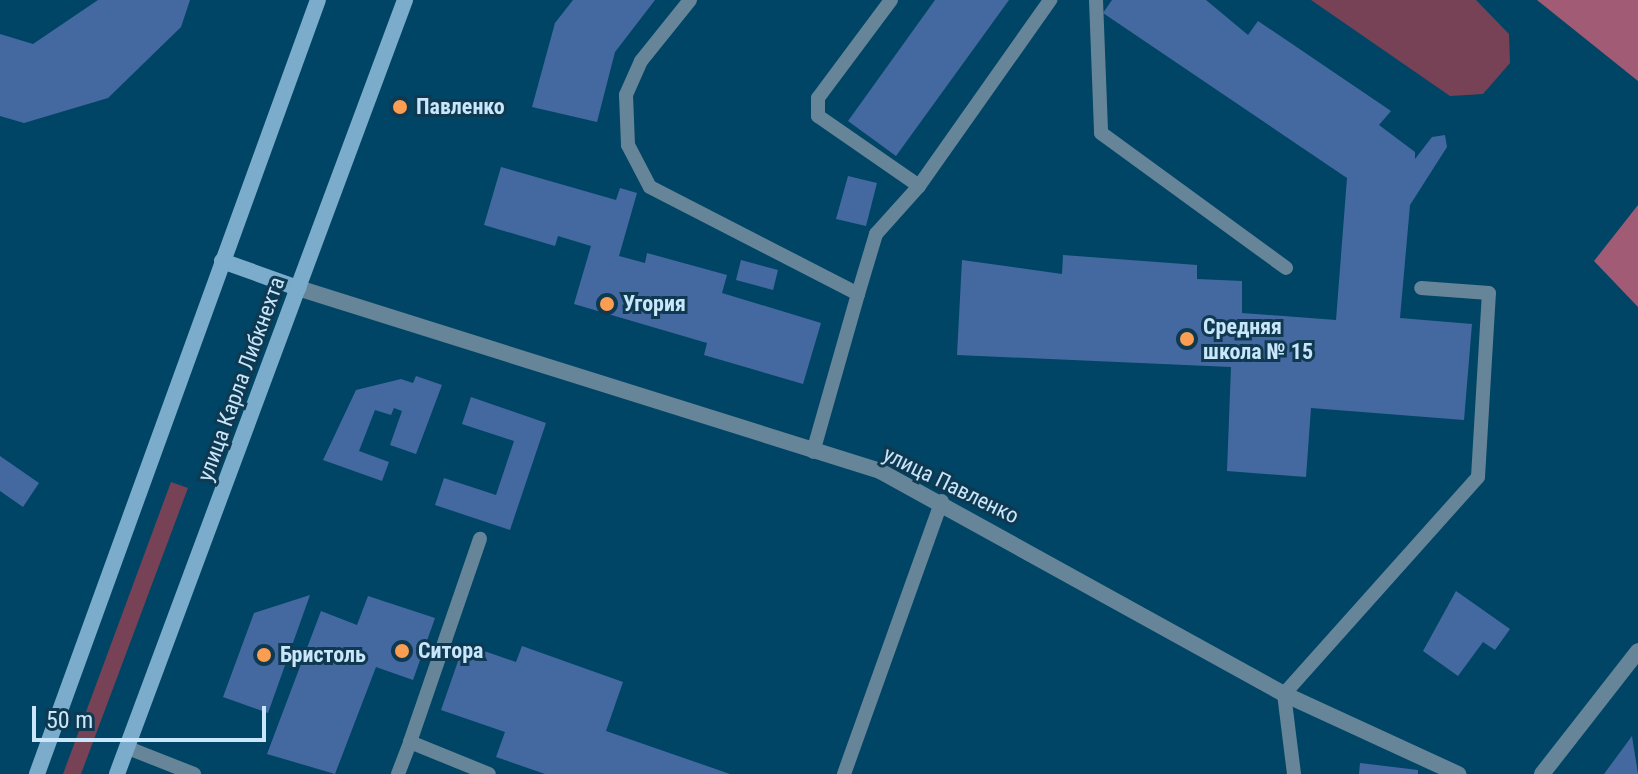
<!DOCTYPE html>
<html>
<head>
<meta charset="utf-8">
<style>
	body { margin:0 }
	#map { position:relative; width:1638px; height:774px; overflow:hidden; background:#004565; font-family:"Roboto Condensed",sans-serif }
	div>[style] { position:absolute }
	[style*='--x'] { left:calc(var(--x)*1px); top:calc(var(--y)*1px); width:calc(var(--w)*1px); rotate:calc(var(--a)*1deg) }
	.green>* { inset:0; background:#774255 }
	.forest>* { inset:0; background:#a15b75 }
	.building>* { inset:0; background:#4469a0 }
	.service>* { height:14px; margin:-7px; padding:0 7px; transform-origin:7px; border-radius:7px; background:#678599 }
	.minor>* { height:16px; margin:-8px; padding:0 8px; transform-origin:8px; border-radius:8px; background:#678599 }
	.secondary>* { height:16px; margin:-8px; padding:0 8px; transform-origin:8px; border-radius:8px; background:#7baccb }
	.dots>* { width:22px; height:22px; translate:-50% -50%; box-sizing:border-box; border:4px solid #0f3951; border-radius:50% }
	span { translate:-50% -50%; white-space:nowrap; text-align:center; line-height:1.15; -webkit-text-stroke:6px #0f3951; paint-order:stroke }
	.poi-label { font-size:22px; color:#c9e6fa; font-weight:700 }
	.left { translate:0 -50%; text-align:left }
	.street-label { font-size:22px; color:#c9e6fa }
	.scale { position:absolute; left:32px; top:706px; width:234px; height:36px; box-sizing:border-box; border:4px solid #c9e6fa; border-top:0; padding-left:10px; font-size:24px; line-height:28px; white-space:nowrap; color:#c9e6fa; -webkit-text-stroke:6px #0f3951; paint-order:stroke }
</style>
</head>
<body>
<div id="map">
	<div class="green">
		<div style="clip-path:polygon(1311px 0,1476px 0,1509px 34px,1510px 63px,1483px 94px,1450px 96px)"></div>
		<div style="clip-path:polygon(171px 482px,188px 488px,81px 774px,63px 774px)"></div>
	</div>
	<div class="forest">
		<div style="clip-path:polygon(1537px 0,1638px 0,1638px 81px)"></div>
		<div style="clip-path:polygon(1638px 205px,1638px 307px,1594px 261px)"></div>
	</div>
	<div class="building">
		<div style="clip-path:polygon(98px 0,190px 0,181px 27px,108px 98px,24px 123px,0 116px,0 34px,33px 44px)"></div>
		<div style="clip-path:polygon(573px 0,655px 0,615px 52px,597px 122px,532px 107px,555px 23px)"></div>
		<div style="clip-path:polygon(935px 0,1009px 0,896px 156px,848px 121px)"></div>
		<div style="clip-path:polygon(1112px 0,1206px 0,1248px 35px,1258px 21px,1391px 111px,1379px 125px,1415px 152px,1415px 159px,1432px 137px,1445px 135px,1447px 147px,1410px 205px,1400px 318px,1472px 324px,1464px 420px,1311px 408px,1306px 477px,1227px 471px,1231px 367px,957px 355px,962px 260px,1062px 274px,1063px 255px,1197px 265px,1197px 279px,1242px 281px,1242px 313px,1336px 320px,1347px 178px,1103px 13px)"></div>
		<div style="clip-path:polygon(501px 167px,616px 200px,620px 188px,637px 193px,619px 256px,645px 263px,647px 253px,727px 275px,722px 293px,821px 323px,803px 384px,704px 355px,707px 343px,574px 304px,591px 246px,558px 236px,555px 246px,484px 225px)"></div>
		<div style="clip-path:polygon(848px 176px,877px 183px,866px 226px,836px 219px)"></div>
		<div style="clip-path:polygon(741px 260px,778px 270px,773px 290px,736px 280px)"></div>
		<div style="clip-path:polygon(416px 376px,442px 385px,416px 454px,390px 445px,402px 411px,394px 408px,391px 415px,375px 410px,359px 451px,389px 462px,382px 481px,323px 460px,356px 390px,401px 379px,413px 383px)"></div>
		<div style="clip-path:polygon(471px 397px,546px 423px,510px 530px,435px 505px,444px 478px,496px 495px,514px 441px,462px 424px)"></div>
		<div style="clip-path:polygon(0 456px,39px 483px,23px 507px,0 491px)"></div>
		<div style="clip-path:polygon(1456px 591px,1510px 629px,1495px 650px,1483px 642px,1458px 676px,1423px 651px)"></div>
		<div style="clip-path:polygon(310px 595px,268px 713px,223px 697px,254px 613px)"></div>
		<div style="clip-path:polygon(368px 596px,435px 618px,413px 680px,376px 667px,335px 774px,267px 754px,321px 611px,357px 625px)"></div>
		<div style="clip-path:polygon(464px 644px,516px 662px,522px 646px,623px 682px,606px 731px,730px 774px,545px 774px,496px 757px,505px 732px,441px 710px)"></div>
		<div style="clip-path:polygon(1632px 736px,1638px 774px,1604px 774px)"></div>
		<div style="clip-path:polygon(1360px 763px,1418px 770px,1418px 774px,1359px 774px)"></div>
	</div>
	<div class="service">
		<div style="--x:690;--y:0;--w:78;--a:128.8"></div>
		<div style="--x:641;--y:61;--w:37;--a:114"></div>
		<div style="--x:626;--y:95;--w:50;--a:87.7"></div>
		<div style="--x:628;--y:145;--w:47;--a:62.4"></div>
		<div style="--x:650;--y:187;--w:234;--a:27.2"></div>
		<div style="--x:858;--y:294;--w:164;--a:105.9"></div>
		<div style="--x:891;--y:0;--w:122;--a:126.7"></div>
		<div style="--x:818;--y:98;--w:18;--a:90"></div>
		<div style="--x:818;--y:116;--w:123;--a:34.7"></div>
		<div style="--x:919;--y:186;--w:228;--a:-54.8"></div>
		<div style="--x:1096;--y:0;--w:133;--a:87.8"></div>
		<div style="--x:1101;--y:133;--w:229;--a:36.1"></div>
		<div style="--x:858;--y:294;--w:63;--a:-73.3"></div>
		<div style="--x:876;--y:234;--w:64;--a:-48.1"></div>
		<div style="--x:410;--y:742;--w:215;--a:-71"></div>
		<div style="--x:128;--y:748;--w:71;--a:21.5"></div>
		<div style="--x:398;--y:774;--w:34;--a:-69"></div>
		<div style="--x:410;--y:742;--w:85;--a:22.1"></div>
		<div style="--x:844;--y:774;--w:290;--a:-70.3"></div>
		<div style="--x:1294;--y:774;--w:81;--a:-97.1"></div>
		<div style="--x:1284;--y:694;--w:291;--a:-48.2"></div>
		<div style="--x:1478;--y:477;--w:184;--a:-86.6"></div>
		<div style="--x:1489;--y:293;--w:68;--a:-175.8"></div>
	</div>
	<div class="minor">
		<div style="--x:298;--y:288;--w:610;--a:17.45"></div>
		<div style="--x:880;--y:471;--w:461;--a:28.9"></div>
		<div style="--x:1284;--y:694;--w:192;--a:24.7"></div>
		<div style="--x:1542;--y:774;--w:156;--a:-52"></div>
	</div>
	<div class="secondary">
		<div style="--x:222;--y:261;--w:81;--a:19.6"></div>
		<div style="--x:37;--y:774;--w:823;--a:-70.05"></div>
		<div style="--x:117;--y:774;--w:826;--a:-69.59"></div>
	</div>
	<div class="dots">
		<div style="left:400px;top:107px;background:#fb9e51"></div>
		<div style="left:607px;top:304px;background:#fb9e51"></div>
		<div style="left:1187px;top:339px;background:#fb9e51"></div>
		<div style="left:402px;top:651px;background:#fb9e51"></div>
		<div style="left:264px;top:655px;background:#fb9e51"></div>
	</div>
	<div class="poi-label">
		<span class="left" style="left:416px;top:107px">Павленко</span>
		<span class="left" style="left:623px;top:304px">Угория</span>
		<span class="left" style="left:1203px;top:339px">Средняя<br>школа № 15</span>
		<span class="left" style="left:418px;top:651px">Ситора</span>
		<span class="left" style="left:280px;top:655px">Бристоль</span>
	</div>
	<div class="street-label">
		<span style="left:241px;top:379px;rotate:-70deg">улица Карла Либкнехта</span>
		<span style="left:951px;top:485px;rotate:26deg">улица Павленко</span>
	</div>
	<div class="scale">50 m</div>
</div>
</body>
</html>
